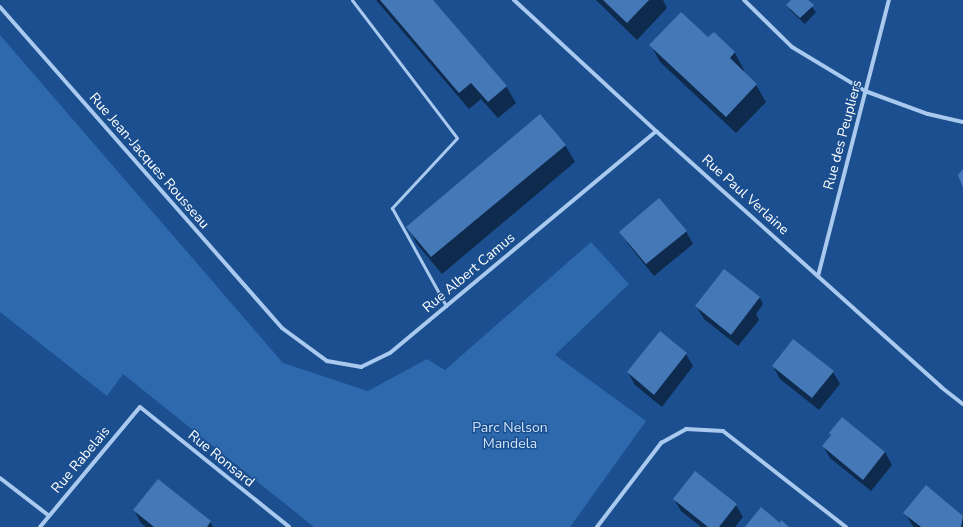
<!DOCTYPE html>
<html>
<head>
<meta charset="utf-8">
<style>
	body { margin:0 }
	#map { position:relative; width:963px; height:527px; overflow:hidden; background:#1b4f8f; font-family:"Nunito Sans",sans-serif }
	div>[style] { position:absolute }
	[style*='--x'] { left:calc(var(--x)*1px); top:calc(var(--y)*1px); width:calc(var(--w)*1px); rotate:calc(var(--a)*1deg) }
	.green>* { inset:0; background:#2e69ad }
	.shadow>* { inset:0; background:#0007 }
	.building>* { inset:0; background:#4478b7 }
	.service>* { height:3px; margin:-1.5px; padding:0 1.5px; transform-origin:1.5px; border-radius:1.5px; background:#a9c9ee }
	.minor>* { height:4px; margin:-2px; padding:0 2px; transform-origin:2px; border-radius:2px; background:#a9c9ee }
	span { translate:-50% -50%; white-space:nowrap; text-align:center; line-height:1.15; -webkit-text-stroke:3px #1b4f8f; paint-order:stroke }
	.street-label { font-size:14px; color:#fff }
	.park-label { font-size:14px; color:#cfe3fa }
</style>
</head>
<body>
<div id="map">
	<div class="green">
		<div style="clip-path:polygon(0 35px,283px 363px,368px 391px,427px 359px,445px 370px,591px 242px,629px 284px,555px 355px,646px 421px,570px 527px,314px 527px,123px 374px,107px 396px,0 312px)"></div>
	</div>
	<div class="shadow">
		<div style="clip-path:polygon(376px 0,432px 0,506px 86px,516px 103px,498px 118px,481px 99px,469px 109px)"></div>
		<div style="clip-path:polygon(596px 0,663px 0,667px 8px,637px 40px)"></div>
		<div style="clip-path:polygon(792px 0,806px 0,816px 12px,805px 24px,791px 11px,787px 5px)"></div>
		<div style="clip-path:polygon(714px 33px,735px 53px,744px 70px,743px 72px,756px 85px,766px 102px,736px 133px,660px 62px,651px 45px,708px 39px)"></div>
		<div style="clip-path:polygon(565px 145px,575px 162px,442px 274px,417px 244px,408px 227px)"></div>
		<div style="clip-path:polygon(686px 231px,693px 244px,654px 276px,628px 244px,621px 232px)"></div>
		<div style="clip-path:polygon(742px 285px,760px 298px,763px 304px,756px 314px,759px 320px,738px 346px,704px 319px,696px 306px)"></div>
		<div style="clip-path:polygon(686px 354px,693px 366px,662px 407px,635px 385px,628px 372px)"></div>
		<div style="clip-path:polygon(773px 366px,833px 372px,840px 384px,819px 410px,780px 379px)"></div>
		<div style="clip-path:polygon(830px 433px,885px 452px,892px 465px,871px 491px,830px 458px,823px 446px,831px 436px)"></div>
		<div style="clip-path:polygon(158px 481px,210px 522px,213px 527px,146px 527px,141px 523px,134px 510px)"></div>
		<div style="clip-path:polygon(926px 487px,963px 517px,963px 527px,914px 527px,912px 525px,905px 513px)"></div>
		<div style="clip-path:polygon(674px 499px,736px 505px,743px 517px,735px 527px,701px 527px,681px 511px)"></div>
	</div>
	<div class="building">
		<div style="clip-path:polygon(380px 0,433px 0,507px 86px,488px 102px,471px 83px,459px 93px)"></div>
		<div style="clip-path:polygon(603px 0,649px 0,627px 23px)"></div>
		<div style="clip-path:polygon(791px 0,808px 0,814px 5px,800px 18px,786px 5px)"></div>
		<div style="clip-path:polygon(681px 12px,708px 37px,714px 32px,735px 52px,730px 58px,757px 84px,726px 117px,649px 45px)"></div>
		<div style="clip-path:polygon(540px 114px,566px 145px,431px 257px,406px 227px)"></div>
		<div style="clip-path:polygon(963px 169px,963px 188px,958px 175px)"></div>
		<div style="clip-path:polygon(659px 198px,687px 231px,646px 264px,619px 232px)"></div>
		<div style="clip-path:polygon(724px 269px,760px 297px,731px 335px,695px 306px)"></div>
		<div style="clip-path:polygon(660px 331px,687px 353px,654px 395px,627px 372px)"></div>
		<div style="clip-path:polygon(793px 339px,834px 371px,812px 398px,772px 366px)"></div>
		<div style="clip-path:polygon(842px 417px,885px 452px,863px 480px,822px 446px,831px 435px,829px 433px)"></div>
		<div style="clip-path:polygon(695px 471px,737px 504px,719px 527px,708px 527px,673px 499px)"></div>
		<div style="clip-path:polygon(158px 479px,211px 521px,207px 527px,154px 527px,133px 510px)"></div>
		<div style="clip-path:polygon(926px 485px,963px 516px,961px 527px,921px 527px,903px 513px)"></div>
		<div style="clip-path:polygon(761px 507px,780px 523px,781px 520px,789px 527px,745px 527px)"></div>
	</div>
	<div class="service">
		<div style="--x:352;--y:0;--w:173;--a:52.7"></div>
		<div style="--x:457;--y:138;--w:96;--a:132.9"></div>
		<div style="--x:392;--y:208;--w:112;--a:61.1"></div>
	</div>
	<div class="minor">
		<div style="--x:514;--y:0;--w:193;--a:42.7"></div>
		<div style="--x:656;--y:131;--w:383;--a:41.9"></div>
		<div style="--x:941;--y:387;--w:28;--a:38"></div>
		<div style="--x:744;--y:0;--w:67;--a:44.4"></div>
		<div style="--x:792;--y:47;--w:85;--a:31.1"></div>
		<div style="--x:865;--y:91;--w:67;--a:20.1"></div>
		<div style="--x:928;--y:114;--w:36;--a:13"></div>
		<div style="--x:0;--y:7;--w:427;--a:48.7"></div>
		<div style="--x:282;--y:328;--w:56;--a:36.3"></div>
		<div style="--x:327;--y:361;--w:35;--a:10"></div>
		<div style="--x:361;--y:367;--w:32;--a:-26"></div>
		<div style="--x:390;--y:353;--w:346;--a:-39.8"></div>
		<div style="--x:818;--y:276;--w:285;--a:-75.6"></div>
		<div style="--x:0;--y:478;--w:61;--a:37.6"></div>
		<div style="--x:40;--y:527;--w:156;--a:-50.2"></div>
		<div style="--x:140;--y:407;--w:191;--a:38.8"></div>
		<div style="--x:597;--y:527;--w:106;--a:-52.7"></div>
		<div style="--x:661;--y:443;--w:29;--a:-29"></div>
		<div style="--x:686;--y:429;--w:37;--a:3"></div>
		<div style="--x:723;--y:431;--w:156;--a:38"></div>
	</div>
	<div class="street-label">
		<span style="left:843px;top:135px;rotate:-75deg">Rue des Peupliers</span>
		<span style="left:149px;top:161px;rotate:49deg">Rue Jean-Jacques Rousseau</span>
		<span style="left:745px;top:195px;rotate:42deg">Rue Paul Verlaine</span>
		<span style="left:469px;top:273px;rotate:-40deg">Rue Albert Camus</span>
		<span style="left:221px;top:459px;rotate:39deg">Rue Ronsard</span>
		<span style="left:81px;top:460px;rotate:-50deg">Rue Rabelais</span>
	</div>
	<div class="park-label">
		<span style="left:510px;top:436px">Parc Nelson<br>Mandela</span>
	</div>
</div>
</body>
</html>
